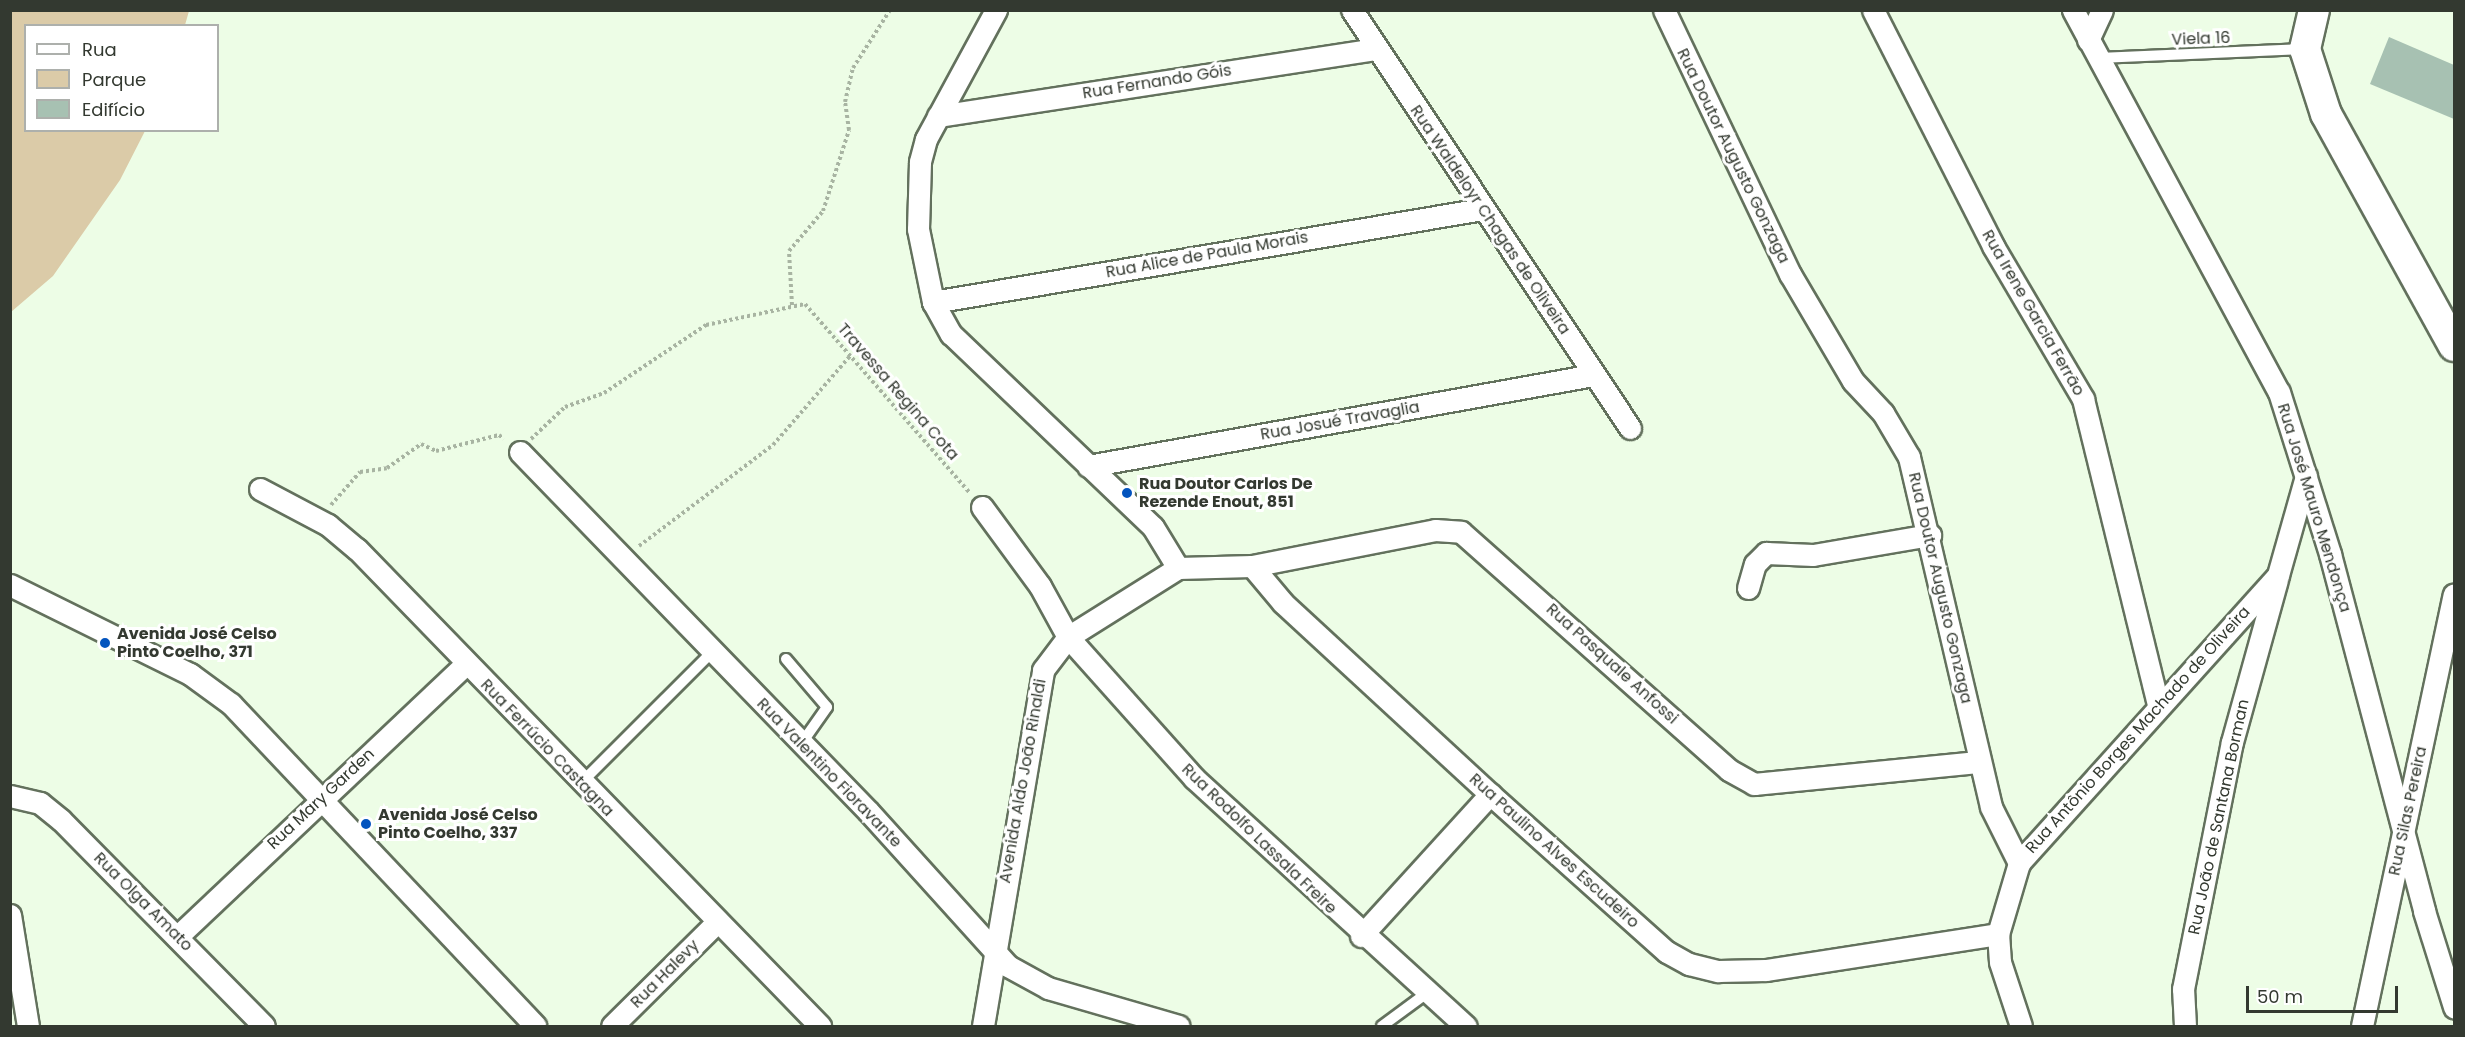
<!DOCTYPE html>
<html>
<head>
<meta charset="utf-8">
<style>
	body { margin:0 }
	#map { position:relative; width:2465px; height:1037px; overflow:hidden; background:#edfde6; font-family:Poppins,sans-serif }
	div>[style] { position:absolute }
	[style*='--x'] { left:calc(var(--x)*1px); top:calc(var(--y)*1px); width:calc(var(--w)*1px); rotate:calc(var(--a)*1deg) }
	.green>* { inset:0; background:#dbcba8 }
	.building>* { inset:0; background:#a7c1b2 }
	.path>* { height:4px; margin-top:-2px; transform-origin:0; background:repeating-linear-gradient(90deg,#a8b4a2 0 3px,transparent 0 6px) }
	.roads { filter:drop-shadow(2px 0 #63715d) drop-shadow(-2px 0 #63715d) drop-shadow(0 2px #63715d) drop-shadow(0 -2px #63715d) }
	.lane>* { height:10px; margin:-5px; padding:0 5px; transform-origin:5px; border-radius:5px; background:#fff }
	.street>* { height:21px; margin:-10.5px; padding:0 10.5px; transform-origin:10.5px; border-radius:10.5px; background:#fff }
	.secondary>* { height:30px; margin:-15px; padding:0 15px; transform-origin:15px; border-radius:15px; background:#fff }
	.dots>* { width:16px; height:16px; translate:-50% -50%; box-sizing:border-box; border:3px solid #fff; border-radius:50% }
	span { translate:-50% -50%; white-space:nowrap; text-align:center; line-height:1.15; -webkit-text-stroke:6px #fff; paint-order:stroke }
	.street-label { font-size:16px; color:#333930 }
	.poi-label { font-size:16px; color:#333930; font-weight:700 }
	.left { translate:0 -50%; text-align:left }
	.frame { position:absolute; inset:0; border:12px solid #333930; pointer-events:none }
	.legend { position:absolute; left:24px; top:24px; width:195px; height:108px; box-sizing:border-box; background:#fff; border:2px solid #adb0ac; margin:0; padding:8px 10px; list-style:none; font-size:18px; color:#333930 }
	.legend li { display:flex; align-items:center; gap:12px; height:30px }
	.legend b { width:30px; border:2px solid #adb0ac }
	.scale { position:absolute; left:2246px; top:986px; width:152px; height:27px; box-sizing:border-box; border:3px solid #333930; border-top:0; padding-left:8px; font-size:18px; line-height:21px; white-space:nowrap; color:#333930; -webkit-text-stroke:4px #fff; paint-order:stroke }
</style>
</head>
<body>
<div id="map">
	<div class="green">
		<div style="clip-path:polygon(11px 10px,189px 11px,185px 25px,26px 26px,26px 130px,145px 131px,120px 180px,53px 276px,11px 312px)"></div>
	</div>
	<div class="building">
		<div style="clip-path:polygon(2389px 37px,2454px 65px,2454px 119px,2370px 84px)"></div>
	</div>
	<div class="path">
		<div style="--x:792;--y:305;--w:54;--a:-93.2"></div>
		<div style="--x:789;--y:251;--w:52;--a:-49.6"></div>
		<div style="--x:823;--y:211;--w:85;--a:-72.2"></div>
		<div style="--x:849;--y:130;--w:28;--a:-98"></div>
		<div style="--x:845;--y:102;--w:35;--a:-77"></div>
		<div style="--x:853;--y:68;--w:69;--a:-57.5"></div>
		<div style="--x:531;--y:439;--w:47;--a:-43.3"></div>
		<div style="--x:565;--y:407;--w:41;--a:-19.7"></div>
		<div style="--x:604;--y:393;--w:123;--a:-33.7"></div>
		<div style="--x:706;--y:325;--w:101;--a:-12"></div>
		<div style="--x:805;--y:304;--w:251;--a:48.9"></div>
		<div style="--x:331;--y:505;--w:44;--a:-48.7"></div>
		<div style="--x:360;--y:472;--w:27;--a:-8"></div>
		<div style="--x:387;--y:468;--w:42;--a:-35.2"></div>
		<div style="--x:421;--y:444;--w:17;--a:25"></div>
		<div style="--x:436;--y:451;--w:65;--a:-14.3"></div>
		<div style="--x:499;--y:435;--w:6;--a:39"></div>
		<div style="--x:639;--y:546;--w:168;--a:-37"></div>
		<div style="--x:773;--y:445;--w:119;--a:-49.1"></div>
	</div>
	<div class="roads">
		<div class="lane">
			<div style="--x:2098;--y:58;--w:207;--a:-2.5"></div>
			<div style="--x:786;--y:659;--w:63;--a:49.5"></div>
			<div style="--x:827;--y:707;--w:45;--a:125.1"></div>
			<div style="--x:581;--y:783;--w:185;--a:-45"></div>
			<div style="--x:1382;--y:1026;--w:56;--a:-36.3"></div>
		</div>
		<div class="street">
			<div style="--x:996;--y:10;--w:147;--a:118.5"></div>
			<div style="--x:926;--y:139;--w:24;--a:105"></div>
			<div style="--x:920;--y:162;--w:67;--a:91.7"></div>
			<div style="--x:918;--y:229;--w:75;--a:78.4"></div>
			<div style="--x:933;--y:302;--w:37;--a:61"></div>
			<div style="--x:951;--y:334;--w:279;--a:43.7"></div>
			<div style="--x:1153;--y:527;--w:48;--a:58.6"></div>
			<div style="--x:1352;--y:10;--w:502;--a:56.37"></div>
			<div style="--x:1664;--y:10;--w:293;--a:64.5"></div>
			<div style="--x:1790;--y:274;--w:124;--a:59.5"></div>
			<div style="--x:1853;--y:381;--w:44;--a:46.8"></div>
			<div style="--x:1883;--y:413;--w:51;--a:59.4"></div>
			<div style="--x:1909;--y:457;--w:359;--a:76.8"></div>
			<div style="--x:1991;--y:807;--w:63;--a:63.4"></div>
			<div style="--x:1873;--y:10;--w:265;--a:63"></div>
			<div style="--x:1993;--y:246;--w:178;--a:59.5"></div>
			<div style="--x:2083;--y:399;--w:314;--a:76.2"></div>
			<div style="--x:2073;--y:10;--w:434;--a:61.7"></div>
			<div style="--x:2279;--y:392;--w:170;--a:72.5"></div>
			<div style="--x:2330;--y:554;--w:369;--a:75.2"></div>
			<div style="--x:2424;--y:911;--w:101;--a:72.6"></div>
			<div style="--x:2088;--y:40;--w:33;--a:-65"></div>
			<div style="--x:938;--y:116;--w:443;--a:-8.7"></div>
			<div style="--x:933;--y:302;--w:557;--a:-9.61"></div>
			<div style="--x:520;--y:452;--w:500;--a:45.9"></div>
			<div style="--x:868;--y:811;--w:209;--a:47.9"></div>
			<div style="--x:1008;--y:966;--w:46;--a:28.8"></div>
			<div style="--x:1048;--y:988;--w:136;--a:16.2"></div>
			<div style="--x:1088;--y:466;--w:513;--a:-10.21"></div>
			<div style="--x:260;--y:489;--w:77;--a:27.9"></div>
			<div style="--x:328;--y:525;--w:38;--a:40"></div>
			<div style="--x:357;--y:549;--w:665;--a:45.85"></div>
			<div style="--x:982;--y:507;--w:98;--a:53.7"></div>
			<div style="--x:1040;--y:586;--w:58;--a:61.2"></div>
			<div style="--x:1068;--y:637;--w:189;--a:48.2"></div>
			<div style="--x:1194;--y:778;--w:368;--a:42.4"></div>
			<div style="--x:1252;--y:566;--w:187;--a:-11.1"></div>
			<div style="--x:1435;--y:530;--w:26;--a:4"></div>
			<div style="--x:1461;--y:532;--w:358;--a:41.6"></div>
			<div style="--x:1729;--y:770;--w:29;--a:29"></div>
			<div style="--x:1754;--y:784;--w:227;--a:-5.6"></div>
			<div style="--x:10;--y:585;--w:201;--a:26.3"></div>
			<div style="--x:190;--y:674;--w:51;--a:36.2"></div>
			<div style="--x:231;--y:704;--w:443;--a:46.6"></div>
			<div style="--x:1748;--y:588;--w:25;--a:-74"></div>
			<div style="--x:1755;--y:564;--w:16;--a:-45"></div>
			<div style="--x:1766;--y:553;--w:47;--a:2.4"></div>
			<div style="--x:1813;--y:555;--w:119;--a:-9.7"></div>
			<div style="--x:10;--y:796;--w:31;--a:13"></div>
			<div style="--x:40;--y:803;--w:27;--a:39"></div>
			<div style="--x:61;--y:820;--w:289;--a:45.4"></div>
			<div style="--x:10;--y:915;--w:112;--a:80.8"></div>
			<div style="--x:1361;--y:936;--w:192;--a:-47.7"></div>
			<div style="--x:177;--y:937;--w:398;--a:-43.4"></div>
			<div style="--x:612;--y:1026;--w:148;--a:-44.7"></div>
			<div style="--x:983;--y:1026;--w:361;--a:-80.4"></div>
			<div style="--x:1043;--y:670;--w:41;--a:-52.9"></div>
			<div style="--x:1068;--y:637;--w:130;--a:-32.1"></div>
			<div style="--x:1178;--y:568;--w:74;--a:-1.5"></div>
			<div style="--x:1252;--y:566;--w:48;--a:50"></div>
			<div style="--x:1283;--y:603;--w:282;--a:42.7"></div>
			<div style="--x:1490;--y:794;--w:237;--a:41.8"></div>
			<div style="--x:1667;--y:952;--w:25;--a:29"></div>
			<div style="--x:1689;--y:964;--w:30;--a:14"></div>
			<div style="--x:1718;--y:971;--w:48;--a:-1.2"></div>
			<div style="--x:1766;--y:970;--w:235;--a:-8.8"></div>
			<div style="--x:2021;--y:1026;--w:67;--a:-108.2"></div>
			<div style="--x:2000;--y:962;--w:28;--a:-94"></div>
			<div style="--x:1998;--y:934;--w:74;--a:-73.5"></div>
			<div style="--x:2019;--y:863;--w:387;--a:-48"></div>
			<div style="--x:2278;--y:575;--w:103;--a:-74.2"></div>
			<div style="--x:2185;--y:1026;--w:37;--a:-93"></div>
			<div style="--x:2183;--y:989;--w:252;--a:-78.8"></div>
			<div style="--x:2232;--y:742;--w:168;--a:-74.5"></div>
			<div style="--x:2362;--y:1026;--w:441;--a:-78"></div>
		</div>
		<div class="secondary">
			<div style="--x:2314;--y:10;--w:40;--a:103"></div>
			<div style="--x:2305;--y:49;--w:68;--a:72.1"></div>
			<div style="--x:2326;--y:114;--w:265;--a:61.1"></div>
		</div>
	</div>
	<div class="dots">
		<div style="left:1127px;top:493px;background:#0354be"></div>
		<div style="left:105px;top:643px;background:#0354be"></div>
		<div style="left:366px;top:824px;background:#0354be"></div>
	</div>
	<div class="street-label">
		<span style="left:2201px;top:39px;rotate:-2deg">Viela 16</span>
		<span style="left:1157px;top:82px;rotate:-9deg">Rua Fernando Góis</span>
		<span style="left:1733px;top:156px;rotate:64deg">Rua Doutor Augusto Gonzaga</span>
		<span style="left:1490px;top:220px;rotate:56deg">Rua Waldeloyr Chagas de Oliveira</span>
		<span style="left:1207px;top:255px;rotate:-10deg">Rua Alice de Paula Morais</span>
		<span style="left:2033px;top:313px;rotate:60deg">Rua Irene Garcia Ferrão</span>
		<span style="left:898px;top:392px;rotate:49deg">Travessa Regina Cota</span>
		<span style="left:1340px;top:421px;rotate:-10deg">Rua Josué Travaglia</span>
		<span style="left:2314px;top:508px;rotate:73deg">Rua José Mauro Mendonça</span>
		<span style="left:1940px;top:588px;rotate:77deg">Rua Doutor Augusto Gonzaga</span>
		<span style="left:1612px;top:664px;rotate:42deg">Rua Pasquale Anfossi</span>
		<span style="left:2138px;top:730px;rotate:-48deg">Rua Antônio Borges Machado de Oliveira</span>
		<span style="left:547px;top:748px;rotate:46deg">Rua Ferrúcio Castagna</span>
		<span style="left:829px;top:773px;rotate:46deg">Rua Valentino Fioravante</span>
		<span style="left:1023px;top:781px;rotate:-80deg">Avenida Aldo João Rinaldi</span>
		<span style="left:321px;top:799px;rotate:-43deg">Rua Mary Garden</span>
		<span style="left:2408px;top:811px;rotate:-78deg">Rua Silas Pereira</span>
		<span style="left:2219px;top:817px;rotate:-78deg">Rua João de Santana Borman</span>
		<span style="left:1259px;top:839px;rotate:44deg">Rua Rodolfo Lassala Freire</span>
		<span style="left:1554px;top:851px;rotate:42deg">Rua Paulino Alves Escudeiro</span>
		<span style="left:143px;top:902px;rotate:45deg">Rua Olga Amato</span>
		<span style="left:665px;top:974px;rotate:-45deg">Rua Halevy</span>
	</div>
	<div class="poi-label">
		<span class="left" style="left:1139px;top:493px">Rua Doutor Carlos De<br>Rezende Enout, 851</span>
		<span class="left" style="left:117px;top:643px">Avenida José Celso<br>Pinto Coelho, 371</span>
		<span class="left" style="left:378px;top:824px">Avenida José Celso<br>Pinto Coelho, 337</span>
	</div>
	<div class="frame"></div>
	<ul class="legend">
	<li><b style="height:8px;background:#fff"></b>Rua</li>
	<li><b style="height:16px;background:#dbcba8"></b>Parque</li>
	<li><b style="height:16px;background:#a7c1b2"></b>Edifício</li>
	</ul>
	<div class="scale">50 m</div>
</div>
</body>
</html>
